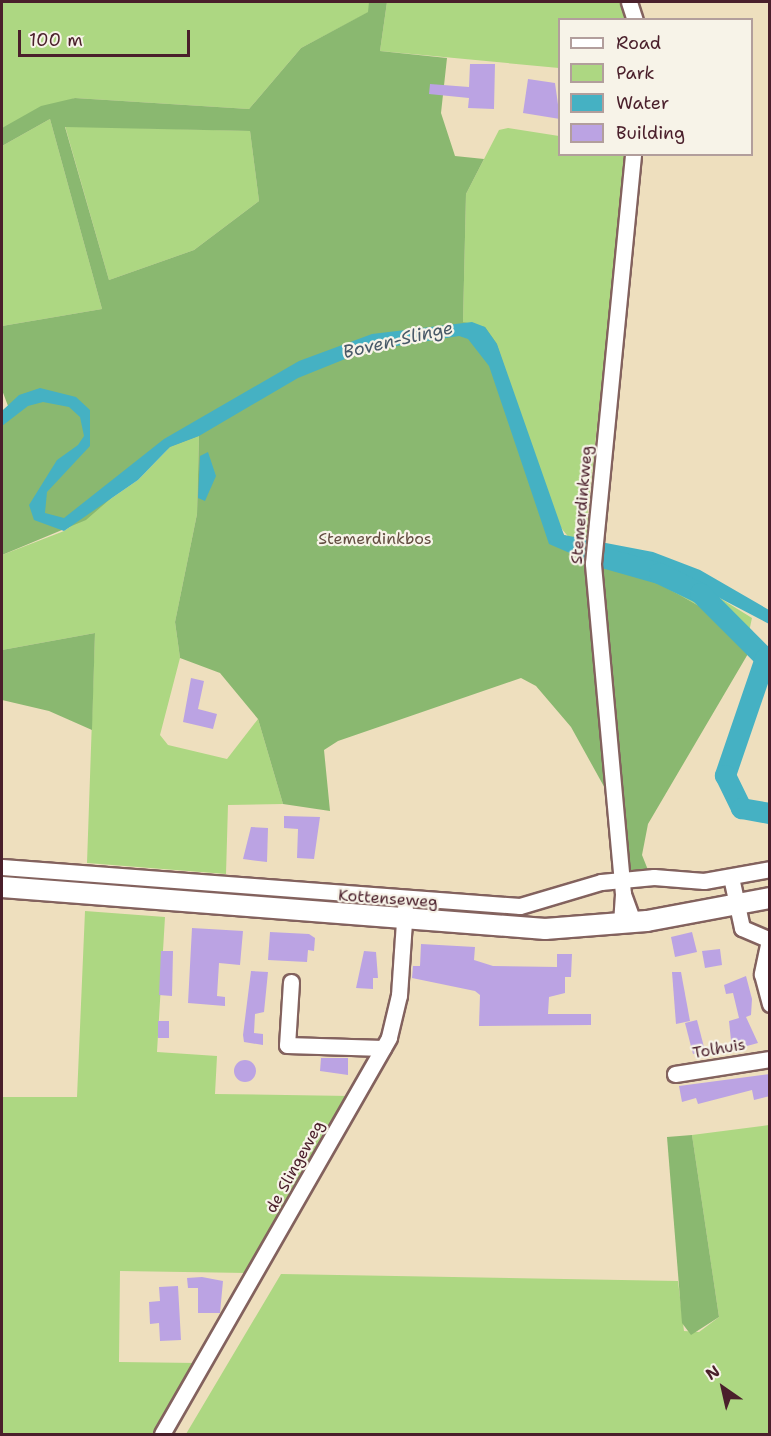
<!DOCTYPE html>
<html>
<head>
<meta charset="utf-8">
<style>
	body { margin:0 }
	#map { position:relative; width:771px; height:1436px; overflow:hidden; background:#eedfbe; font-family:"Shantell Sans",sans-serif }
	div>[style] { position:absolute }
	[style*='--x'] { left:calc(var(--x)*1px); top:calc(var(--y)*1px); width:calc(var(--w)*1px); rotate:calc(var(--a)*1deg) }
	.green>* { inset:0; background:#add782 }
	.forest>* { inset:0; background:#8ab870 }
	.water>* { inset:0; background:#45b1c3 }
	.river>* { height:21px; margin:-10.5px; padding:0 10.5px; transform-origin:10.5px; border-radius:10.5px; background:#45b1c3 }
	.building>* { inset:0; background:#bba3e3 }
	.round { border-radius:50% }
	.roads { filter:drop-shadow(2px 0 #83625e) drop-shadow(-2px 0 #83625e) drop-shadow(0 2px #83625e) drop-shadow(0 -2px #83625e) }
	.minor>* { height:15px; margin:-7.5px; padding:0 7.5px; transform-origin:7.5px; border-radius:7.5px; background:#fff }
	.major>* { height:20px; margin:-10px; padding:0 10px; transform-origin:10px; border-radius:10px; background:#fff }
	span { translate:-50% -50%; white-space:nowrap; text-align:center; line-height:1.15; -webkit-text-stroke:4.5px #f7f3e8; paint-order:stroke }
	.street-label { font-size:16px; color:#4a1f2b }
	.park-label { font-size:16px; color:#634d41 }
	.water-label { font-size:18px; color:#485968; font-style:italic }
	.frame { position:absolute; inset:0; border:3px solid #4a1f2b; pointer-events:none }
	.legend { position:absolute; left:558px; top:18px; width:195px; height:138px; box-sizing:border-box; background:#f7f3e8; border:2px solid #b29e9c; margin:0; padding:8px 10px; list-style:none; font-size:18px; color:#4a1f2b }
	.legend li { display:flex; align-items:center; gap:12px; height:30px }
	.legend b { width:30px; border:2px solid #b29e9c }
	.north { position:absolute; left:693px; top:1358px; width:60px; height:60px; -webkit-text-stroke:4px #f7f3e8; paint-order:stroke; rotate:326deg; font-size:16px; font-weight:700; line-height:24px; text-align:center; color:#4a1f2b }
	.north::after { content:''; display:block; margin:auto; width:21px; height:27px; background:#4a1f2b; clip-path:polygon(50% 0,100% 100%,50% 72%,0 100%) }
	.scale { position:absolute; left:18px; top:30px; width:172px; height:27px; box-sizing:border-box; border:3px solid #4a1f2b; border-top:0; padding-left:8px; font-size:18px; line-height:21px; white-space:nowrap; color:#4a1f2b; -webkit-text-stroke:4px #f7f3e8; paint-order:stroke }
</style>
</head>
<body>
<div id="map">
	<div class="green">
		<div style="clip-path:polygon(2px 2px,369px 2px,369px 12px,301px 48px,249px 109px,75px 98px,2px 128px)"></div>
		<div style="clip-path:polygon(387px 2px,624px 2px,628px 9px,626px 19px,560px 20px,559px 68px,380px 51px)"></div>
		<div style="clip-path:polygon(50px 119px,102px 309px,2px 326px,2px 146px)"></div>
		<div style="clip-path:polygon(65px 126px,250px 131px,259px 201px,194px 250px,109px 280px)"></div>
		<div style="clip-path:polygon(508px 128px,559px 136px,560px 154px,627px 155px,587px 518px,595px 525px,592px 544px,571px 540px,557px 523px,497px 344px,463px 322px,466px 194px,499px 130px)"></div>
		<div style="clip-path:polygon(199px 436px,197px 514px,175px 622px,180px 658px,160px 735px,168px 745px,227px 759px,258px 719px,283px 804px,228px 805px,226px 874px,87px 863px,95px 633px,2px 650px,2px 555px,64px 531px,138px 480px,170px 447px)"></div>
		<div style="clip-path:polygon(600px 559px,642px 564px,694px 582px,752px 618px,747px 641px,727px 622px,685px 598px,600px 565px)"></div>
		<div style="clip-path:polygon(85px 911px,165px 917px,157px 1052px,217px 1056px,215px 1094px,350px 1096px,248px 1273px,120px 1271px,119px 1362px,197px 1363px,156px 1434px,2px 1434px,2px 1097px,77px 1097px)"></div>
		<div style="clip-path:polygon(769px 1125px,769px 1434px,186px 1434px,281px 1274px,678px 1281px,684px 1331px,699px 1332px,719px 1317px,692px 1135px)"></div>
	</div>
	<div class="forest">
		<div style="clip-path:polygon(evenodd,369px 2px,387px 2px,380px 51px,447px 58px,441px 113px,455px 156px,484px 159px,466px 194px,463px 322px,485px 327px,497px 344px,556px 520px,564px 535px,582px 542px,590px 558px,607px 792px,571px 727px,536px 686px,521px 678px,338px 741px,324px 750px,330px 811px,283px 804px,258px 719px,220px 673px,180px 658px,175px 622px,197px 514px,199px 436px,170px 447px,86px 520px,2px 555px,2px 411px,8px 406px,2px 390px,2px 326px,102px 309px,50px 119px,2px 146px,2px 128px,41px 106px,75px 98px,249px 109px,301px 48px,368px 12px,369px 2px,65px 127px,250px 131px,259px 201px,194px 250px,109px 280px,65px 127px)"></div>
		<div style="clip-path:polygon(603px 565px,631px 569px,685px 598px,727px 622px,752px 647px,648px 824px,642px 855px,648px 870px,629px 872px,625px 865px,599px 581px)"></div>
		<div style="clip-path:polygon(95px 633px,92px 730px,49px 711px,2px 700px,2px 650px)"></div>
		<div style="clip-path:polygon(692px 1135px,719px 1317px,691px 1335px,682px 1323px,667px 1137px)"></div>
	</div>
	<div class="water">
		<div style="clip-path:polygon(472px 322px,485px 327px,497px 344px,564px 535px,653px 552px,700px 570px,769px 610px,769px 624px,670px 572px,579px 557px,549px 544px,489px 366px,468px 339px,459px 336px,365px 351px,298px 378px,199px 436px,170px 447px,138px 480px,64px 531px,34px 520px,29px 505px,57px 460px,78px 445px,84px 436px,80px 417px,69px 407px,43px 402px,28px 406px,2px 426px,2px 411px,19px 395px,40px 388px,76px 397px,90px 410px,90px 446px,47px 492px,45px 513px,64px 518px,164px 439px,299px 361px,372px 334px)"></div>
		<div style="clip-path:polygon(208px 452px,216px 476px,205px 501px,198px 498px,200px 456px)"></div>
	</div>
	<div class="river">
		<div style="--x:588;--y:553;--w:74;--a:15.7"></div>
		<div style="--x:659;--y:573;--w:46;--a:26"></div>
		<div style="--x:700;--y:593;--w:92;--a:45"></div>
		<div style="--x:765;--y:658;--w:124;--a:108.9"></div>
		<div style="--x:725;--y:775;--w:37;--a:64"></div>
		<div style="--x:741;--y:808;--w:29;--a:10"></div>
	</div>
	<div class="building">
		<div style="clip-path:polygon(470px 64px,495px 64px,494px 109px,468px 108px,469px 98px,429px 94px,430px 84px,469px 87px)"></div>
		<div style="clip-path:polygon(528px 79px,555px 83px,560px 119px,523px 113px)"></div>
		<div style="clip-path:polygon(191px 678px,204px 681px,198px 709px,217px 714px,213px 729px,183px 722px)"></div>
		<div style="clip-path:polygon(284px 816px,320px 817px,314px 859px,297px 858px,298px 829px,284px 828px)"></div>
		<div style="clip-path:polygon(251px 827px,268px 828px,267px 862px,243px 859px)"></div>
		<div style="clip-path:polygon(192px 928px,243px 931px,240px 965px,219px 963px,217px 996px,225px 997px,225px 1006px,188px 1003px)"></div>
		<div style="clip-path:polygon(270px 932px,309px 934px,315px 938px,314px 951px,308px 950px,307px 962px,268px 960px)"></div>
		<div style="clip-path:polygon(692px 932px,697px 952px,675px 957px,671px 937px)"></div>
		<div style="clip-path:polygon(421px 944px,475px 947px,474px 960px,493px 966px,557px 967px,557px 954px,572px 954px,571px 977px,565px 977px,565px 993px,549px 997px,548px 1014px,591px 1014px,591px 1025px,479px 1026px,480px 995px,475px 991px,412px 978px,413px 966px,420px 966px)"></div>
		<div style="clip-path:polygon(720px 949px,722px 965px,705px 968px,702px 951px)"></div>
		<div style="clip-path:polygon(161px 951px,173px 951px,172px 996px,159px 995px)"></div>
		<div style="clip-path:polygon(364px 951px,376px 952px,378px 978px,373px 978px,373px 989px,356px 988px)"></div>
		<div style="clip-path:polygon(251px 971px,268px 972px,264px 1012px,255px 1014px,254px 1033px,263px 1034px,263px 1045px,244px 1042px,243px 1035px)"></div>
		<div style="clip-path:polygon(672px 972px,681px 972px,690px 1021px,676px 1024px)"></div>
		<div style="clip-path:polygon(746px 976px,752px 999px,751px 1015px,746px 1017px,758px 1043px,732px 1050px,729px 1021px,739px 1018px,733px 993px,726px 994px,724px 985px)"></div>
		<div style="clip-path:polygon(697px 1020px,705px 1051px,693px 1054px,685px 1023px)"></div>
		<div style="clip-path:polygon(158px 1021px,169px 1021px,169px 1038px,158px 1038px)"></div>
		<div style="clip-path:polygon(321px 1058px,348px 1058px,348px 1075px,320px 1071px)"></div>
		<div class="round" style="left:234px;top:1060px;width:22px;height:22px"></div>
		<div style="clip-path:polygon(770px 1074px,770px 1096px,754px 1100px,752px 1090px,698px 1104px,696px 1098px,682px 1102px,679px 1086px)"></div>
		<div style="clip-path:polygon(202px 1277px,223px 1281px,220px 1313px,198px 1313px,198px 1288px,188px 1288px,187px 1278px)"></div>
		<div style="clip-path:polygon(178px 1286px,181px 1340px,160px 1341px,159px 1323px,150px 1324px,149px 1302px,160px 1301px,159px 1287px)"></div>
	</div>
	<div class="roads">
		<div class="minor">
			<div style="--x:629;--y:2;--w:19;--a:72"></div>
			<div style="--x:2;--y:867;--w:519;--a:4.31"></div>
			<div style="--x:520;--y:906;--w:84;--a:-16.5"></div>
			<div style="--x:601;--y:882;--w:53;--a:-5.4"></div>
			<div style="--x:654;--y:877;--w:50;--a:4.6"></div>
			<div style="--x:704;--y:881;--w:67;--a:-10.3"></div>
			<div style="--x:731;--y:877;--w:52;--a:77.8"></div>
			<div style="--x:742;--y:928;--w:30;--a:23"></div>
			<div style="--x:623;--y:894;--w:30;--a:70"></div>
			<div style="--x:621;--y:923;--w:29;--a:-86"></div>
			<div style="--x:623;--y:894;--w:332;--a:-95.2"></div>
			<div style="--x:593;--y:563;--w:411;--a:-84.4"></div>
			<div style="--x:769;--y:940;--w:35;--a:102"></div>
			<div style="--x:762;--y:974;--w:31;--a:75"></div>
			<div style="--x:291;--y:982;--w:63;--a:93.6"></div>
			<div style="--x:287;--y:1045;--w:96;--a:1.8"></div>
			<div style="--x:675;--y:1074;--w:96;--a:-9"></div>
			<div style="--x:162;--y:1434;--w:457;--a:-60.2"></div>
			<div style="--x:389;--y:1037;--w:43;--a:-76.6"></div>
			<div style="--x:399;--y:995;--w:87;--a:-86.1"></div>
		</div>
		<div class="major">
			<div style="--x:2;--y:887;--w:545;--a:4.42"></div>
			<div style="--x:545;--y:929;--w:102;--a:-4.5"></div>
			<div style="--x:647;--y:921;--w:125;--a:-10.6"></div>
		</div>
	</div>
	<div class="street-label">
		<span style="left:582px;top:505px;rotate:-85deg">Stemerdinkweg</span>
		<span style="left:388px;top:899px;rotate:4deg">Kottenseweg</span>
		<span style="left:719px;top:1049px;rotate:-10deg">Tolhuis</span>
		<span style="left:295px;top:1167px;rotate:-61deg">de Slingeweg</span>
	</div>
	<div class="park-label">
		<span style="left:375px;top:539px">Stemerdinkbos</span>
	</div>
	<div class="water-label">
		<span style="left:398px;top:340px;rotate:-13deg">Boven-Slinge</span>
	</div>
	<div class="frame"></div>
	<ul class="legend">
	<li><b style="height:8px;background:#fff"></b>Road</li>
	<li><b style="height:16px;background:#add782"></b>Park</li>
	<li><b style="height:16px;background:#45b1c3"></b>Water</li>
	<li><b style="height:16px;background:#bba3e3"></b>Building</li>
	</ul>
	<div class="north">N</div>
	<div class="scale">100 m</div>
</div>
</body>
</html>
